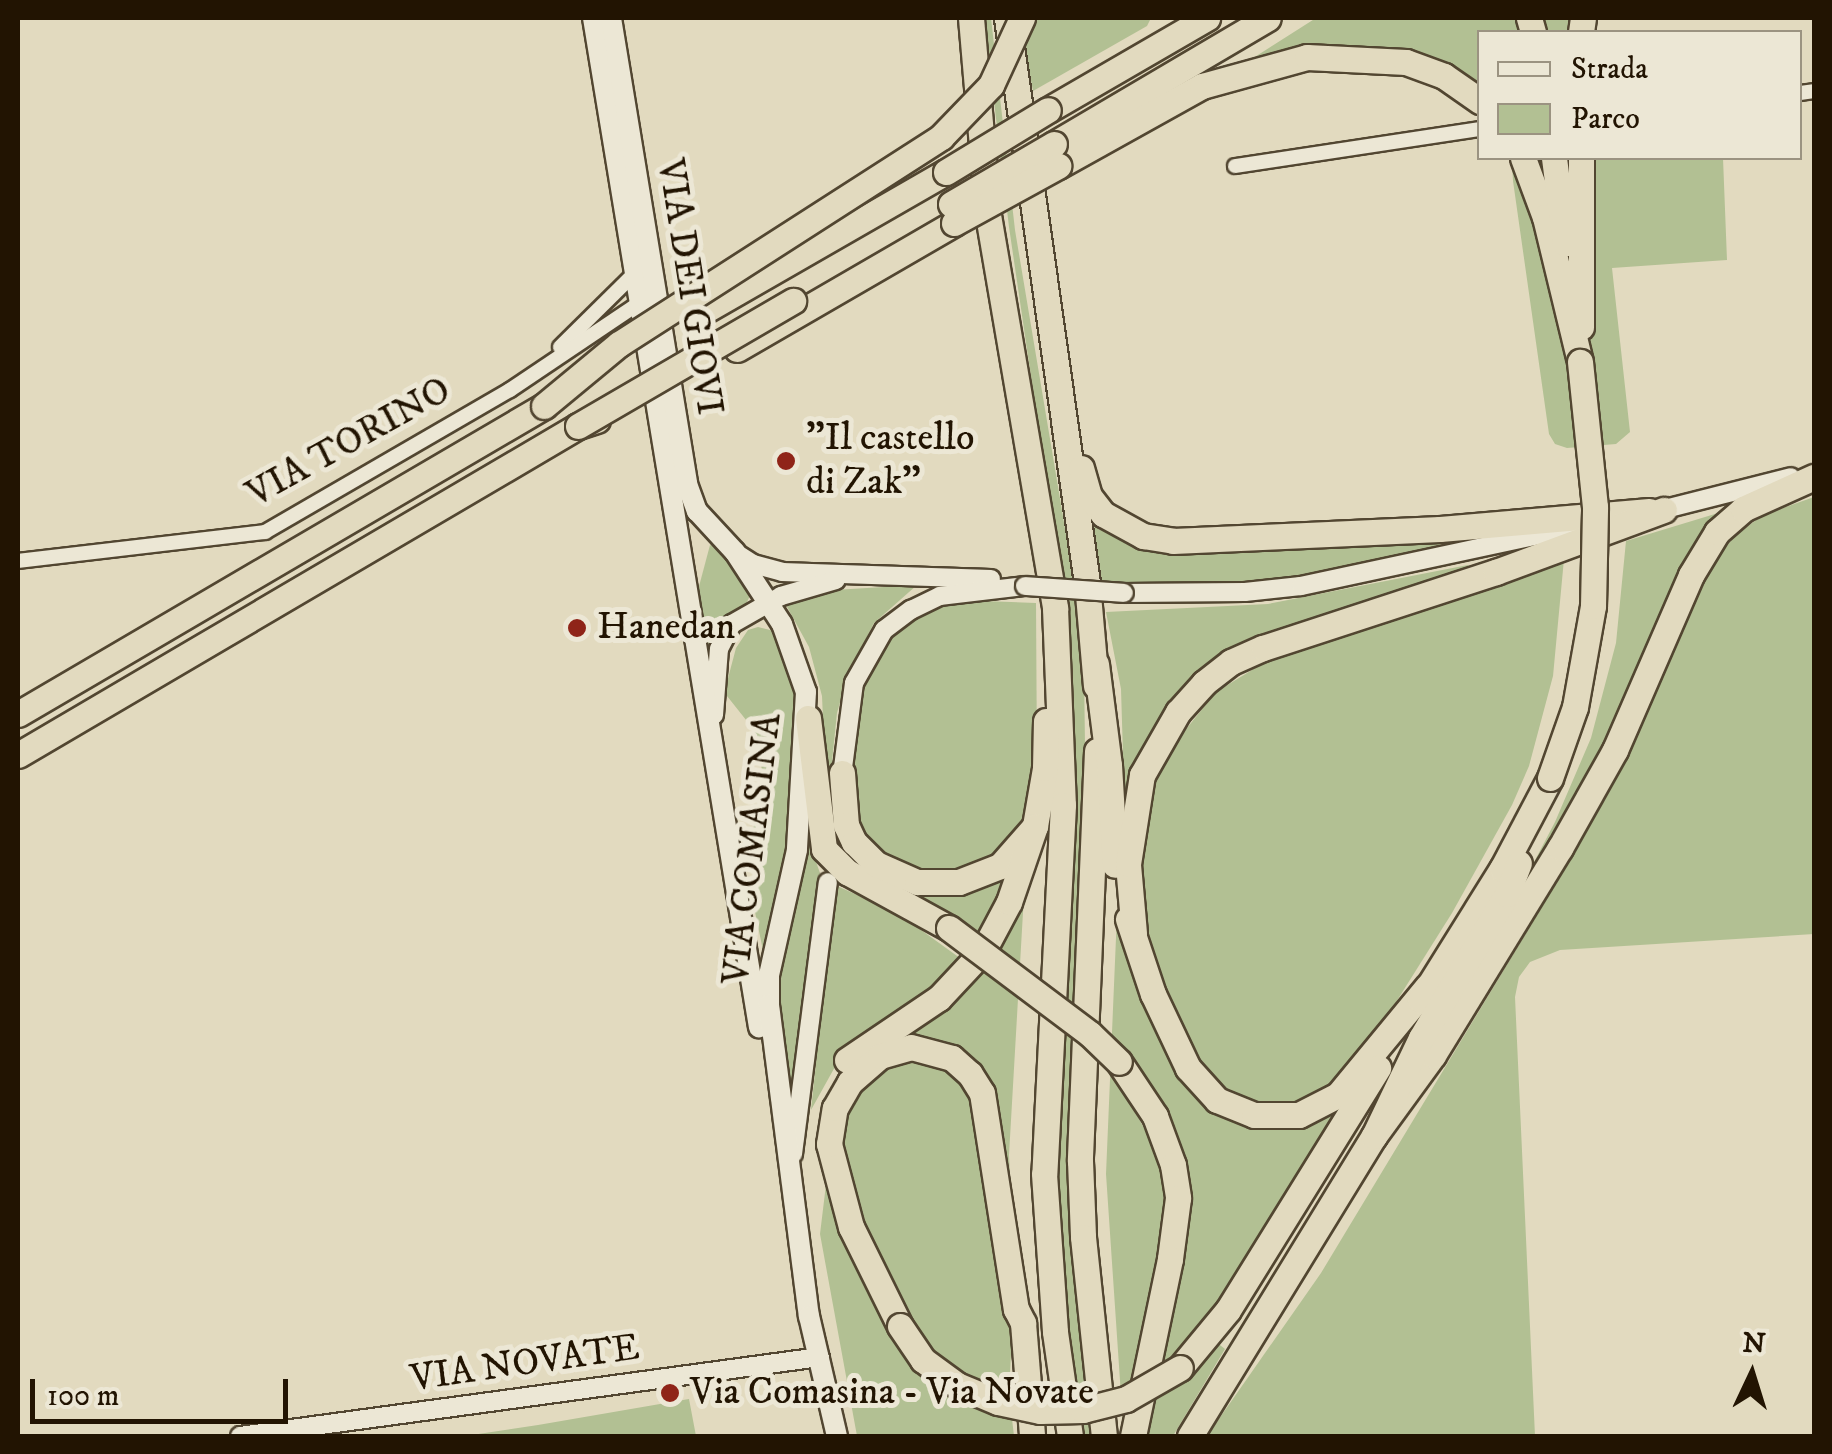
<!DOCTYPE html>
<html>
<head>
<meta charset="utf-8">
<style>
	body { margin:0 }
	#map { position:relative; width:1832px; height:1454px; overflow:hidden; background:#e2dabf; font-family:"IM FELL DW Pica",serif }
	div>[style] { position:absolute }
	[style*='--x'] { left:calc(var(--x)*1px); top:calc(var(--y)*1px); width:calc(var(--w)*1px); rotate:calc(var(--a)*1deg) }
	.green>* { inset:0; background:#b2c093 }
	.roads { filter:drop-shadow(2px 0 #524631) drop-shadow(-2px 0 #524631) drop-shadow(0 2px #524631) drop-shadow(0 -2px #524631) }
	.minor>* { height:14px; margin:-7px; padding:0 7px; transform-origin:7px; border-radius:7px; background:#ece7d5 }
	.tertiary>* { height:18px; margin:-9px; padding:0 9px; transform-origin:9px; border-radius:9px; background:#ece7d5 }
	.secondary>* { height:20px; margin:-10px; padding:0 10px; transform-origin:10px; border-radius:10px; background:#ece7d5 }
	.trunk>* { height:25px; margin:-12.5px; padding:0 12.5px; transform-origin:12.5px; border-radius:12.5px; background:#e2dabf }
	.motorway>* { height:25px; margin:-12.5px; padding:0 12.5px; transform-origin:12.5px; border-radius:12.5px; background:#e2dabf }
	.bridges { filter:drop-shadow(2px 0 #524631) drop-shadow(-2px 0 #524631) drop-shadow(0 2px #524631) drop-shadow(0 -2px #524631) }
	.tertiary-bridge>* { height:18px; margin:-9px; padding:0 9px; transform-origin:9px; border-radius:9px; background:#ece7d5 }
	.trunk-bridge>* { height:25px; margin:-12.5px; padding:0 12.5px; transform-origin:12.5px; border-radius:12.5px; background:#e2dabf }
	.motorway-bridge>* { height:25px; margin:-12.5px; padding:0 12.5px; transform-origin:12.5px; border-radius:12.5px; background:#e2dabf }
	.dots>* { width:28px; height:28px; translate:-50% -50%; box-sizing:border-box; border:5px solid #ece7d5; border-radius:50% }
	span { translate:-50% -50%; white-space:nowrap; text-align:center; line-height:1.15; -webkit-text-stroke:10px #ece7d5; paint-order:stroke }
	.street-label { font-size:38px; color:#221402 }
	.poi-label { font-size:38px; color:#221402 }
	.left { translate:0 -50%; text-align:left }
	.frame { position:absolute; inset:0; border:20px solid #221402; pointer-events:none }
	.legend { position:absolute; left:1477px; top:30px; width:325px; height:130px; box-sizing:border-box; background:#ece7d5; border:2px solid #9b9381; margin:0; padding:12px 18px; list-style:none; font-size:30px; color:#221402 }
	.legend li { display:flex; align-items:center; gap:20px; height:50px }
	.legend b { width:50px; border:2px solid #9b9381 }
	.north { position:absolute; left:1702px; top:1324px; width:100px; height:100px; -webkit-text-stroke:8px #ece7d5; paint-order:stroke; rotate:4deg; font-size:28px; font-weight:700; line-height:40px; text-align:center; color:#221402 }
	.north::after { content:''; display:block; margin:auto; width:35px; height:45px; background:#221402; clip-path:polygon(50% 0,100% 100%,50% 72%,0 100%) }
	.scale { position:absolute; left:30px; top:1379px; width:258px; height:45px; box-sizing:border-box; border:5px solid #221402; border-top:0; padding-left:12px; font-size:30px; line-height:35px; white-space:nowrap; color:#221402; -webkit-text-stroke:8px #ece7d5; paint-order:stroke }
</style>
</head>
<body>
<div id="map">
	<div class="green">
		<div style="clip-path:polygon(984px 18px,991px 18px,1015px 230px,1079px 612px,1084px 669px,1094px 1436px,1078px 1436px,1064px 1332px,1056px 1180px,1067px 621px,1009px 227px)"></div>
		<div style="clip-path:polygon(1031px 18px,1142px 18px,1150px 20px,1147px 26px,1033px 91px,1023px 39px)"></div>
		<div style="clip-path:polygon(1316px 18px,1574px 18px,1572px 32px,1480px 32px,1479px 94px,1458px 78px,1250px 60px)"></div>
		<div style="clip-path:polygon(1530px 158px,1723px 158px,1727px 260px,1612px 268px,1630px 432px,1616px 444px,1567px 448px,1555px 444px,1549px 434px,1513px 181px,1512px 164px)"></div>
		<div style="clip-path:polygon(1814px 497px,1814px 934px,1560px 950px,1530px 962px,1519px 977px,1515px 997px,1535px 1436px,1207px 1436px,1321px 1273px,1543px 905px,1614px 776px,1691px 595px,1712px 563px,1736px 535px,1763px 515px)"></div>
		<div style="clip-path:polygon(1738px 507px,1619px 723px,1510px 908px,1555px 822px,1591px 738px,1616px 643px,1626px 541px)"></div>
		<div style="clip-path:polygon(1088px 513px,1117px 535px,1467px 538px,1325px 573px,1225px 584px,1136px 586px,1099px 581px)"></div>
		<div style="clip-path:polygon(710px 545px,725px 552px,752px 591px,711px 682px,697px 594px)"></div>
		<div style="clip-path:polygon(1564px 559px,1553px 676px,1529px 766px,1512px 805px,1452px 913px,1354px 1069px,1329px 1094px,1278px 1111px,1235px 1101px,1198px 1070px,1158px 979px,1148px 941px,1141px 844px,1154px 782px,1170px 749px,1216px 692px,1275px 656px)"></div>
		<div style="clip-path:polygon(1468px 565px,1471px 570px,1219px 664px,1125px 821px,1121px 689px,1106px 612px,1268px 604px)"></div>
		<div style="clip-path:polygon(917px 585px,874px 623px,848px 674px,837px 713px,827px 810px,822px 696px,809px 647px,786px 605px,834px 590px)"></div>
		<div style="clip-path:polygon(956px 600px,1036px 603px,1037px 766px,1021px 835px,1006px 854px,940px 879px,875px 851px,861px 831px,849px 782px,860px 690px,887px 640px,910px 620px)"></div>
		<div style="clip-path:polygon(758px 627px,774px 631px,798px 699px,788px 866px,765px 960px,755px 912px,753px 830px,763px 775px,754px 730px,727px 696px,727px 682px,736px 648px,748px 630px)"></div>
		<div style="clip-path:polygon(820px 819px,908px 892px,954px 896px,981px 890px,1010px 874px,979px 950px,849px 872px)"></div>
		<div style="clip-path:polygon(805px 831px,820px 873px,793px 1102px,788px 1097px,777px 986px)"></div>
		<div style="clip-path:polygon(835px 885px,899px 914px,964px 961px,947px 980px,836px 1065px,811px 1110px)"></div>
		<div style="clip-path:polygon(1024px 895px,1009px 1155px,1013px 1240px,982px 1077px,902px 1040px,974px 981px,1012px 924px)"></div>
		<div style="clip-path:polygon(1117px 914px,1142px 997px,1200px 1100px,1229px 1120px,1254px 1127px,1286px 1129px,1334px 1112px,1336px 1118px,1202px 1331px,1225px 1349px,1173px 1436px,1143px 1436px,1184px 1218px,1130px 1073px,1125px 1093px,1159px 1156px,1167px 1228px,1123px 1425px,1106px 1174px)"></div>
		<div style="clip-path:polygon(923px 1058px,955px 1073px,974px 1100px,1012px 1334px,1009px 1393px,1014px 1436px,857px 1436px,820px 1234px,832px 1135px,837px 1115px,877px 1066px)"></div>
		<div style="clip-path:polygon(689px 1399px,696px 1436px,465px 1436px,538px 1425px)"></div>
	</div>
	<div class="roads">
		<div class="minor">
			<div style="--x:1800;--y:93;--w:14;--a:-8"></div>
			<div style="--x:1235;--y:166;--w:248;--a:-8.6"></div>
			<div style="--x:560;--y:347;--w:103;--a:-44.6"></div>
			<div style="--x:18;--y:561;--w:249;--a:-6.7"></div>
			<div style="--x:265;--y:532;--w:283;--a:-30.1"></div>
			<div style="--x:510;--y:390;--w:161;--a:-33.9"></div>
		</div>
		<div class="tertiary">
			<div style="--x:1657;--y:511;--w:138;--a:-14.2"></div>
			<div style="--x:736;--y:553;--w:20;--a:33"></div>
			<div style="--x:753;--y:564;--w:30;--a:15"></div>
			<div style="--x:782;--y:572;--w:209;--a:1.9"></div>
			<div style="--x:1124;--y:593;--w:121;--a:-0.5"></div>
			<div style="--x:1245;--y:592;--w:56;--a:-6.1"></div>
			<div style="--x:1301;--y:586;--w:282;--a:-12.1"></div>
			<div style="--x:714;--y:715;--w:66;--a:-85.7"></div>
			<div style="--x:719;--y:649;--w:28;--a:-63"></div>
			<div style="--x:732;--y:624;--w:56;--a:-29.7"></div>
			<div style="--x:781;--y:596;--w:57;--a:-16.2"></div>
			<div style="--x:841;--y:783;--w:101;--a:-82.6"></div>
			<div style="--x:854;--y:683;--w:61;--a:-60.5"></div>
			<div style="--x:884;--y:630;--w:34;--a:-37"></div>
			<div style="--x:911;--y:610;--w:32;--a:-26"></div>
			<div style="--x:940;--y:596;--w:86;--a:-6.7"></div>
			<div style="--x:793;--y:1154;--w:274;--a:-82.7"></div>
			<div style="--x:240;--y:1436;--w:585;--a:-7.76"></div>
		</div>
		<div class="secondary">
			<div style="--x:593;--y:18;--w:1023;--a:80.66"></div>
			<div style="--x:611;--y:18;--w:472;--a:80.7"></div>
			<div style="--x:687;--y:484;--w:29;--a:70"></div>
			<div style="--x:697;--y:511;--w:56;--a:47.2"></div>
			<div style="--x:735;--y:552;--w:86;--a:56.9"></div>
			<div style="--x:782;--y:624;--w:72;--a:70.6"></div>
			<div style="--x:806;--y:692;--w:158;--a:93.3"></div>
			<div style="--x:797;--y:850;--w:128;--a:102.6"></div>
			<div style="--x:769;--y:975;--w:30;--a:90"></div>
			<div style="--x:769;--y:1005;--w:314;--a:82.7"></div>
			<div style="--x:809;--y:1316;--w:123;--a:76.9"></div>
		</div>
		<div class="trunk">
			<div style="--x:971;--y:18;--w:198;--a:85.1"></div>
			<div style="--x:988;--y:215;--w:399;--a:80.3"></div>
			<div style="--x:1055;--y:608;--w:197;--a:87.7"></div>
			<div style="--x:1063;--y:805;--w:369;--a:92.9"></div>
			<div style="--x:1044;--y:1174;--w:158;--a:86"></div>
			<div style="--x:1055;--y:1332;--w:105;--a:81.8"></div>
			<div style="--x:1007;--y:18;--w:571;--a:81.94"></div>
			<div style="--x:1087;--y:583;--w:103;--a:85"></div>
			<div style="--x:1081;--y:468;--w:29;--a:74"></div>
			<div style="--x:1089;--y:496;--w:23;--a:52"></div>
			<div style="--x:1103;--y:514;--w:46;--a:28.8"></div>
			<div style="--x:1143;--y:536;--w:30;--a:9"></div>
			<div style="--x:1173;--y:541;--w:267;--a:-2.6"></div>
			<div style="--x:1440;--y:529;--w:210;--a:-4.9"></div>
			<div style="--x:808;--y:718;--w:132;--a:83"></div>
			<div style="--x:824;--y:849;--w:33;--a:45"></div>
			<div style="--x:847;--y:872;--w:116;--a:28.8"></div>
			<div style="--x:1097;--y:751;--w:410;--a:92.4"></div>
			<div style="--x:1080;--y:1161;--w:76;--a:87.7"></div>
			<div style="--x:1083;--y:1237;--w:200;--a:84"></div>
			<div style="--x:842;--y:773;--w:52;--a:85.6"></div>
			<div style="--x:846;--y:825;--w:19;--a:65"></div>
			<div style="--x:854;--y:842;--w:31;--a:45"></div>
			<div style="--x:876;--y:864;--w:45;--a:23.7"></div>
			<div style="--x:917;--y:882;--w:42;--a:0"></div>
			<div style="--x:959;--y:882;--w:44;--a:-21.3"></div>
			<div style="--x:1000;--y:866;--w:53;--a:-48.8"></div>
			<div style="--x:1035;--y:826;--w:59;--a:-80.2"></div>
			<div style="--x:1045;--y:768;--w:47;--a:-88.8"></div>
			<div style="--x:1119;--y:1062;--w:65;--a:56.3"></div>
			<div style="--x:1155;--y:1116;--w:52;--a:69.8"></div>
			<div style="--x:1173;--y:1165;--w:33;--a:81"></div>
			<div style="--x:1178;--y:1198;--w:62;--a:97.5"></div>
			<div style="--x:1170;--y:1259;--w:181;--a:101.8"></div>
			<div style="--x:1023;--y:1323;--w:113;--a:85.4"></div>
			<div style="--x:1190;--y:1436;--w:352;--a:-58.5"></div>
			<div style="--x:1374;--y:1136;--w:100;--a:-53.9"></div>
			<div style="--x:1433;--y:1055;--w:243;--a:-58.5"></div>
			<div style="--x:1560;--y:848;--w:112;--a:-60.7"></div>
			<div style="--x:1615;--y:750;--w:191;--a:-66.5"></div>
			<div style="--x:1691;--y:575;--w:50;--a:-58.8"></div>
			<div style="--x:1717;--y:532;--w:35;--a:-41"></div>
			<div style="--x:1743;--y:509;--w:78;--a:-24.3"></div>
		</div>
		<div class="motorway">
			<div style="--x:1529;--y:18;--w:15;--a:74"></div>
			<div style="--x:1581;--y:32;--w:14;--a:-82"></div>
			<div style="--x:1048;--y:110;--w:184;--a:-30.1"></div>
			<div style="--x:1054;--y:144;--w:248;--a:-30.5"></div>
			<div style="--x:1523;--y:158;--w:63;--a:69.6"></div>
			<div style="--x:1545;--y:217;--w:149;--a:76.4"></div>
			<div style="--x:1554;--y:158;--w:86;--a:82.6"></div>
			<div style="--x:1581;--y:158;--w:169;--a:90"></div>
			<div style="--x:1058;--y:166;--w:165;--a:-29.1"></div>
			<div style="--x:1202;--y:86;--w:109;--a:-15.4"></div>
			<div style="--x:1307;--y:57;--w:99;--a:2.9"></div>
			<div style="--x:1406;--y:62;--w:40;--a:20.2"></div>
			<div style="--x:1444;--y:76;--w:44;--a:34.8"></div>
			<div style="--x:699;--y:314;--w:285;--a:-29.9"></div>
			<div style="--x:737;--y:349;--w:251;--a:-30.1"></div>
			<div style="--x:1096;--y:664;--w:102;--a:82.7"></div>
			<div style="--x:1109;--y:765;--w:100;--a:86.6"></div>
			<div style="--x:18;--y:714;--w:610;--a:-30.35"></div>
			<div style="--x:18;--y:755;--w:649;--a:-30.43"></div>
			<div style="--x:578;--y:426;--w:20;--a:-18"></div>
			<div style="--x:1128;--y:919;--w:79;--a:71.6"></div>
			<div style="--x:1153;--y:994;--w:82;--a:64.7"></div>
			<div style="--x:1188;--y:1068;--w:43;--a:47.8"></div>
			<div style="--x:1217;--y:1100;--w:40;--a:22"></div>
			<div style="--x:1254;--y:1115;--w:45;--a:0"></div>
			<div style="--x:1299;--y:1115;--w:44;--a:-27.1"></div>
			<div style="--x:1338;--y:1095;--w:141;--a:-50.5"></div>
			<div style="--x:1134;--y:933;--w:69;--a:-95"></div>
			<div style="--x:1128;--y:864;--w:90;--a:-81.1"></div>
			<div style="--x:1142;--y:775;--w:73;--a:-60.3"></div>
			<div style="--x:1178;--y:712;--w:39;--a:-48"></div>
			<div style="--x:1204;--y:683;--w:34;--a:-38"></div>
			<div style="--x:1231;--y:662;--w:35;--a:-24"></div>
			<div style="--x:1263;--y:648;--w:245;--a:-18.1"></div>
			<div style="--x:1496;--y:572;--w:179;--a:-20.3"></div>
			<div style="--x:1420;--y:1000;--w:155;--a:-58"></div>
			<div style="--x:1502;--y:869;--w:103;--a:-62.2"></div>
			<div style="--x:847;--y:1060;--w:111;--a:-34"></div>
			<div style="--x:939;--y:998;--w:64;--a:-46.9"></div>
			<div style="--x:983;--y:951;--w:55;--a:-62"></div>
			<div style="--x:1009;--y:902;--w:80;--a:-71.1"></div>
			<div style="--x:1374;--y:1136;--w:109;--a:-64.4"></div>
			<div style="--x:1421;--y:1038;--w:168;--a:-59.2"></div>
			<div style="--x:1507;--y:894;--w:33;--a:-69"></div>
			<div style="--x:900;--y:1326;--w:110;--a:-116.3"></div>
			<div style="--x:851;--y:1227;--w:86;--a:-104.8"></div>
			<div style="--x:829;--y:1144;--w:36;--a:-81"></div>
			<div style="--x:835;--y:1108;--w:30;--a:-60"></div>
			<div style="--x:850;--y:1082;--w:40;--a:-41"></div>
			<div style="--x:880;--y:1056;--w:32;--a:-16"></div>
			<div style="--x:911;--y:1047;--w:42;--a:15"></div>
			<div style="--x:952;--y:1058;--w:24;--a:42"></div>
			<div style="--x:970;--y:1074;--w:22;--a:58"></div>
			<div style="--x:982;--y:1093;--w:219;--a:81.1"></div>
			<div style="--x:1016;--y:1309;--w:16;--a:63"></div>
			<div style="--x:1180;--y:1368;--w:75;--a:-50.4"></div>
			<div style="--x:1228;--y:1310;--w:285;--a:-58.2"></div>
		</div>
	</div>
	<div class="bridges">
		<div class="tertiary-bridge">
			<div style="--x:1025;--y:586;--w:99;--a:4"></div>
		</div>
		<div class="trunk-bridge">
			<div style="--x:949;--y:928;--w:176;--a:36.9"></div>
			<div style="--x:1090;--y:1034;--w:40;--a:44"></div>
		</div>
		<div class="motorway-bridge">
			<div style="--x:946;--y:172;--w:119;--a:-31.3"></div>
			<div style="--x:951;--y:204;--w:119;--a:-30.2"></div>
			<div style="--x:954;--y:223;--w:119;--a:-28.7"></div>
			<div style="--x:544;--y:406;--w:97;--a:-39.6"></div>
			<div style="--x:619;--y:344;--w:383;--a:-32.7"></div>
			<div style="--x:941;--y:137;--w:72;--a:-46.1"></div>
			<div style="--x:991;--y:85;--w:74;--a:-65.2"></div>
			<div style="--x:578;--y:426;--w:249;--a:-30.2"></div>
			<div style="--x:1550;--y:778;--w:75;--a:-70.6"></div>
			<div style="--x:1575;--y:707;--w:103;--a:-79.9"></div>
			<div style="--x:1593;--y:606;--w:99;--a:-88.8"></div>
			<div style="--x:1595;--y:507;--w:146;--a:-95.9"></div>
			<div style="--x:900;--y:1326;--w:41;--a:55.9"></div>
			<div style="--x:923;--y:1360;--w:42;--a:36.3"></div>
			<div style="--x:957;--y:1385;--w:44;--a:22.5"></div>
			<div style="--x:998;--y:1402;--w:43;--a:12.1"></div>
			<div style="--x:1040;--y:1411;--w:43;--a:-1.3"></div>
			<div style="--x:1083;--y:1410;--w:44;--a:-14.3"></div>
			<div style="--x:1126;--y:1399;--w:62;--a:-29.9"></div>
		</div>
	</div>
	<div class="dots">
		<div style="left:786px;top:461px;background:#8f2418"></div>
		<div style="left:577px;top:628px;background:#8f2418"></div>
		<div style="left:670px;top:1393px;background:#8f2418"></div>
	</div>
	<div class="street-label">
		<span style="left:689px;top:287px;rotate:81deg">VIA DEI GIOVI</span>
		<span style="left:349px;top:443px;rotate:-29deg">VIA TORINO</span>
		<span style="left:753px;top:849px;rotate:-83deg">VIA COMASINA</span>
		<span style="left:525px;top:1364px;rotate:-8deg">VIA NOVATE</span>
	</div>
	<div class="poi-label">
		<span class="left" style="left:806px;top:461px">"Il castello<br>di Zak"</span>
		<span class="left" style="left:597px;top:628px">Hanedan</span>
		<span class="left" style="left:690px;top:1393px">Via Comasina - Via Novate</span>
	</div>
	<div class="frame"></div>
	<ul class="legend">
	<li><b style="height:12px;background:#ece7d5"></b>Strada</li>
	<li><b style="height:28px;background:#b2c093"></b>Parco</li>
	</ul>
	<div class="north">N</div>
	<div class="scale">100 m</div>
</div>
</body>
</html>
